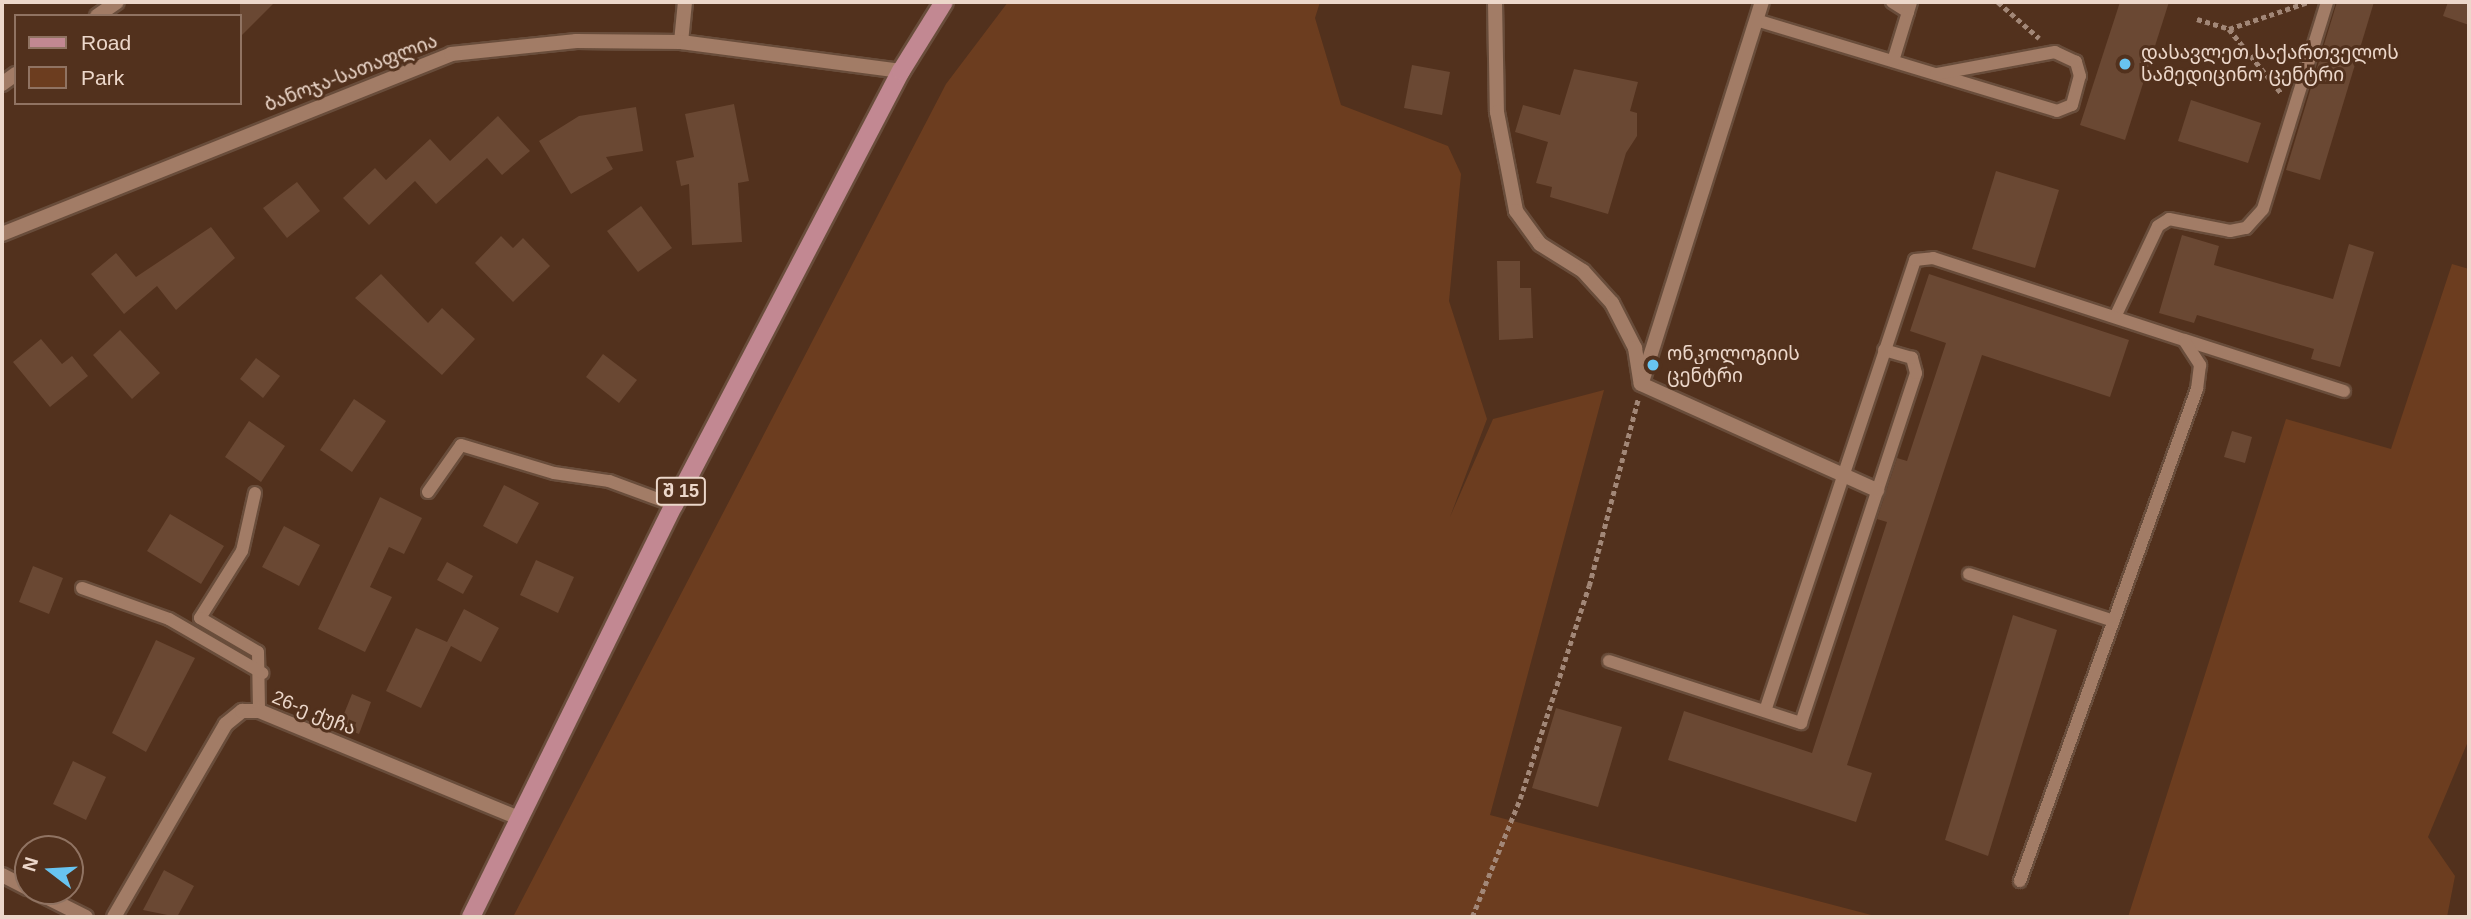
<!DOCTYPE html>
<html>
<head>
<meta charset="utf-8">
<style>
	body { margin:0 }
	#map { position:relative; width:2471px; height:919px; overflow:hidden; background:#52311d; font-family:Helvetica,"Noto Sans Georgian",sans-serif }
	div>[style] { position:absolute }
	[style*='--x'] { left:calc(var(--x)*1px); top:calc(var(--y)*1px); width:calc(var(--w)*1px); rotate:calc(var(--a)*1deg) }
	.green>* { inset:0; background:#6c3d1f }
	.building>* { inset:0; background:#6a4833 }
	.path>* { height:4.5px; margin-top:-2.25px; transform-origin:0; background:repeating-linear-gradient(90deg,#a28777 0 5px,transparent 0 8.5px) }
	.roads { filter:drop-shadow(2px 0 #694d3b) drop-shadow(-2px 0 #694d3b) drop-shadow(0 2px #694d3b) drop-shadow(0 -2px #694d3b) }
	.service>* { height:12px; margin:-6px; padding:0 6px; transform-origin:6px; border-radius:6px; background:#a27c66 }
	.minor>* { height:14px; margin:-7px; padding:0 7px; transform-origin:7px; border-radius:7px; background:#a27c66 }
	.tertiary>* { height:14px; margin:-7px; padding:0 7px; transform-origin:7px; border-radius:7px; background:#a27c66 }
	.primary>* { height:18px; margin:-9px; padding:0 9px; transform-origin:9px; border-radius:9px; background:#c28892 }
	.dots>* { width:19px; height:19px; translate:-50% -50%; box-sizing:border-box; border:4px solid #52311d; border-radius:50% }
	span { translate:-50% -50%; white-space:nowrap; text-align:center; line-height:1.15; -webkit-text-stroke:6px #52311d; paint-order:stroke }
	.shield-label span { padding:2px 5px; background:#52311d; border:2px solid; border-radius:5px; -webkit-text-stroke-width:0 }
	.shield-label { font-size:18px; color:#ecd7ca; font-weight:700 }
	.poi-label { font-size:19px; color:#ecd7ca }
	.left { translate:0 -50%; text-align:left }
	.street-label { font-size:19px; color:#ecd7ca }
	.frame { position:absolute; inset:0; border:4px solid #ecd7ca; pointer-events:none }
	.legend { position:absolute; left:14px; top:14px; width:228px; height:91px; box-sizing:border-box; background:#52311d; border:2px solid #907362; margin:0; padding:9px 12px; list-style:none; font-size:21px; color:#ecd7ca }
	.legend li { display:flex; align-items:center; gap:14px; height:35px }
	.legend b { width:35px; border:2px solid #907362 }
	.north { position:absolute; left:14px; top:835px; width:70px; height:70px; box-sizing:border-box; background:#52311d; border:2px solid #907362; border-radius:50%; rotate:287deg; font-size:19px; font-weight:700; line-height:28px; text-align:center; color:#ecd7ca }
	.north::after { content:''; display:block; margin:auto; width:24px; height:32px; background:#68c4f0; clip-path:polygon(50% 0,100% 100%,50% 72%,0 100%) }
</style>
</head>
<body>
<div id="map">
	<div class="green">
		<div style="clip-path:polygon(1008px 2px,1320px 2px,1315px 18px,1341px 105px,1448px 146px,1461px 174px,1449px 301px,1487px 419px,1450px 517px,1493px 419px,1604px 390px,1490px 815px,1879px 917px,513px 917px,946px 84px)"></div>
		<div style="clip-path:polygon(2452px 264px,2469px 269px,2469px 739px,2428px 837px,2455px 876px,2447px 917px,2128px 917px,2286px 419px,2391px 449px)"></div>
	</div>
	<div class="building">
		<div style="clip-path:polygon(240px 2px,275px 2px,240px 37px)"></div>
		<div style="clip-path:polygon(2120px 2px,2169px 2px,2125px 140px,2080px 125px)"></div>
		<div style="clip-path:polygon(2337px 2px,2374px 2px,2320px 180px,2286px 170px)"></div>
		<div style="clip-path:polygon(2448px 2px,2469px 2px,2469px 25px,2443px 16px)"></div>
		<div style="clip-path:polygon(1412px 65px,1450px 72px,1442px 115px,1404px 108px)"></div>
		<div style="clip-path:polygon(1574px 69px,1638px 82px,1630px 111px,1637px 113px,1637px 136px,1626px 153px,1608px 214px,1550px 197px,1552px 187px,1536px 183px,1548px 142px,1515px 132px,1523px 105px,1560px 115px)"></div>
		<div style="clip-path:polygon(2191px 100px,2261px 123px,2248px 163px,2178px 141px)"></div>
		<div style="clip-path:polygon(734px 104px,749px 181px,738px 183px,742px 242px,692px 245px,689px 184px,681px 186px,676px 161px,694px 157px,685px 114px)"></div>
		<div style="clip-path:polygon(636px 107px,643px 151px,606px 157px,613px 169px,571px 194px,539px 141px,579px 116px)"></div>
		<div style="clip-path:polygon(498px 116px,530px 151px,502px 175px,487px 158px,436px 204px,415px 181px,369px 225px,343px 198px,375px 168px,386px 180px,430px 139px,450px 161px)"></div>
		<div style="clip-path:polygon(1996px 171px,2059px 190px,2035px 268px,1972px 249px)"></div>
		<div style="clip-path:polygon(297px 182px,320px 211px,287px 238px,263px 208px)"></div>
		<div style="clip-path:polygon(641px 206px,672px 248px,638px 272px,607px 231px)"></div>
		<div style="clip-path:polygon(211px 227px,235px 258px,176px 310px,157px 286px,124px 314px,91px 274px,116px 253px,136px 277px)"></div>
		<div style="clip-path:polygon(2182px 235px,2219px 246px,2214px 265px,2333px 299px,2349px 244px,2374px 252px,2340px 367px,2311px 359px,2314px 349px,2197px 315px,2194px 323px,2159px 313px)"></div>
		<div style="clip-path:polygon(501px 236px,513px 248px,523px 238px,550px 266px,513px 302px,475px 263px)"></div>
		<div style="clip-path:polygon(1497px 261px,1520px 261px,1520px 288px,1531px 288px,1533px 338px,1499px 340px)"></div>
		<div style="clip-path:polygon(381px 274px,428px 323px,442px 308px,475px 339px,442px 375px,355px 298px)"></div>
		<div style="clip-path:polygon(1929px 274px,2129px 340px,2110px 397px,1982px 355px,1847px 765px,1872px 773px,1856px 822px,1668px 760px,1684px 711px,1812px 753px,1887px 522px,1877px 519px,1897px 458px,1907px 461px,1946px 343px,1910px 331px)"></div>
		<div style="clip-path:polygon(120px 330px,160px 373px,132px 399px,93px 355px)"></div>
		<div style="clip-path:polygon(41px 339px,62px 364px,72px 356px,88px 376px,50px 407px,13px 362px)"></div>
		<div style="clip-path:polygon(603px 354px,637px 380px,619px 403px,586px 377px)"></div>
		<div style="clip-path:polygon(256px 358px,280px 376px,263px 398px,240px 379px)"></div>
		<div style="clip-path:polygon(354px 399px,386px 421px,352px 472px,320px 450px)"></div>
		<div style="clip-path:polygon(249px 421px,285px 446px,261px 482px,225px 457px)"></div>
		<div style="clip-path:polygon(2232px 431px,2252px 437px,2245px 463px,2224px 457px)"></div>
		<div style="clip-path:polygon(504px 485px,539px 503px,517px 544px,483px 526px)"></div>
		<div style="clip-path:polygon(380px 497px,422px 518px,404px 554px,389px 547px,370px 587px,392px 597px,365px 652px,318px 629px)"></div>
		<div style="clip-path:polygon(170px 514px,224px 546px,201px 584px,147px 551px)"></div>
		<div style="clip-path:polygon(284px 526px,320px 545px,299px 586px,262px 567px)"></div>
		<div style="clip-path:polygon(536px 560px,574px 577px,558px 613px,520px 595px)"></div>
		<div style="clip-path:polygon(447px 562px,473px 576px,463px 594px,437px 580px)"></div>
		<div style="clip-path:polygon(33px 566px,63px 578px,49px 614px,19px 602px)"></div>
		<div style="clip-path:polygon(464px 609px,499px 628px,481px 662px,451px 646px,421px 708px,386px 691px,416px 628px,447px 642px)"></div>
		<div style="clip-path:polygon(2013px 615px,2057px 630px,1988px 856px,1945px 840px)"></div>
		<div style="clip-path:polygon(156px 640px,195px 658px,146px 752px,112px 733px)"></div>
		<div style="clip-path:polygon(352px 694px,371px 702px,359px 734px,339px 726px)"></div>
		<div style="clip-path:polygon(1556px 708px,1622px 727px,1598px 807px,1532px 788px)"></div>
		<div style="clip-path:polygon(73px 761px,106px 777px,86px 820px,53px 804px)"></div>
		<div style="clip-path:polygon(164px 870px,194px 886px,177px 917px,143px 910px)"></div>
	</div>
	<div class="path">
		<div style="--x:1998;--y:2;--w:55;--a:41.3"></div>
		<div style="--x:2197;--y:19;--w:34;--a:17"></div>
		<div style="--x:2229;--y:29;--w:84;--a:50.8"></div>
		<div style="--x:2229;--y:29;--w:83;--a:-18.9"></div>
		<div style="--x:1472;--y:917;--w:127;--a:-67.9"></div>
		<div style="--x:1520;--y:799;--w:224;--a:-72.1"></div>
		<div style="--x:1589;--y:586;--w:193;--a:-75.3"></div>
	</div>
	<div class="roads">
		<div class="service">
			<div style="--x:1892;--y:2;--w:19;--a:32"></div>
			<div style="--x:1756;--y:20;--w:314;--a:16.8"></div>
			<div style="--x:2057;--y:111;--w:16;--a:-22"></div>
			<div style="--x:2072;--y:105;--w:30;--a:-75"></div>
			<div style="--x:2080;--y:76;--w:15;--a:-106"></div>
			<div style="--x:2076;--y:62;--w:23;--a:-155"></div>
			<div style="--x:2055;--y:52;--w:121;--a:169.5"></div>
			<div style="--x:1893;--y:61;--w:62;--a:-73"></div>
			<div style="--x:2116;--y:315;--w:98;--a:-64.7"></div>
			<div style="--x:2158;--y:226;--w:13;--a:-32"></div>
			<div style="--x:2169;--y:219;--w:62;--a:11.1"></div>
			<div style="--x:2230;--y:231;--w:16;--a:-11"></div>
			<div style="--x:2246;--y:228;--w:25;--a:-48"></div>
			<div style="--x:2263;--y:209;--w:217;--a:-72.8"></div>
			<div style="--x:2185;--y:340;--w:167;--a:17.8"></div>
			<div style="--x:428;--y:492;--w:57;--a:-54.9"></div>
			<div style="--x:461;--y:445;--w:97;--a:16.8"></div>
			<div style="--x:554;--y:473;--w:56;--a:8.3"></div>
			<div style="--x:609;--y:481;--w:69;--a:20.3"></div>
			<div style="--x:255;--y:493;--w:59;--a:102.6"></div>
			<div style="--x:242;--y:551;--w:79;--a:122.1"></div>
			<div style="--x:200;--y:618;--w:67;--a:30.4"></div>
			<div style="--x:258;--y:652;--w:59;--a:89"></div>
			<div style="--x:1969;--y:574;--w:152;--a:18"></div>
			<div style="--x:82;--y:588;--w:92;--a:19.6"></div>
			<div style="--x:169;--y:619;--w:108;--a:30.1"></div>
			<div style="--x:1609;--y:661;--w:202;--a:17.9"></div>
			<div style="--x:1801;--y:723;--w:368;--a:-71.8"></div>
			<div style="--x:1916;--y:373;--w:16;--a:-105"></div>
			<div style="--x:1912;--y:358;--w:29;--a:-164"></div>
			<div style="--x:1765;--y:711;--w:475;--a:-71.6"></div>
			<div style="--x:1915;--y:260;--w:18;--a:-6"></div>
			<div style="--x:1933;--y:258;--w:264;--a:18.1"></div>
			<div style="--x:2184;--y:340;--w:30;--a:57"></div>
			<div style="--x:2200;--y:365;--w:24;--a:97"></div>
			<div style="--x:2197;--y:389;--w:523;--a:109.79"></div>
		</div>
		<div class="minor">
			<div style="--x:1495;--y:2;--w:110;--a:89"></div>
			<div style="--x:1497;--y:112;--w:101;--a:79.1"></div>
			<div style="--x:1516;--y:211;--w:41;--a:54"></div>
			<div style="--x:1540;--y:244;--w:51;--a:32.1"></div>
			<div style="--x:1583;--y:271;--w:43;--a:47.8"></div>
			<div style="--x:1612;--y:303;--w:51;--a:62.9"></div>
			<div style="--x:1635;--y:348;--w:36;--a:81"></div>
			<div style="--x:97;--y:16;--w:24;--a:-35"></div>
			<div style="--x:681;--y:42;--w:40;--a:-84.3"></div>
			<div style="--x:2;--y:84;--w:17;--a:-36"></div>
			<div style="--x:1643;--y:379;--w:395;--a:-72.5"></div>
			<div style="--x:1641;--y:384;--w:259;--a:24.2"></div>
			<div style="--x:2;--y:875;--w:29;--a:27"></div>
			<div style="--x:34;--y:891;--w:58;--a:26.6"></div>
			<div style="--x:114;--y:917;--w:223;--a:-59.9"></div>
			<div style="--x:226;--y:724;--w:21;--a:-39"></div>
			<div style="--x:242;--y:711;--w:17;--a:0"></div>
			<div style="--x:259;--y:711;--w:281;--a:22.4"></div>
		</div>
		<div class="tertiary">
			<div style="--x:2;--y:234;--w:484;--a:-21.8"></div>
			<div style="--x:451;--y:54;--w:126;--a:-5.9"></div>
			<div style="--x:576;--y:41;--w:105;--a:0.5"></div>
			<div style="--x:681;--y:42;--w:222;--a:7.5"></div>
		</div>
		<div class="primary">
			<div style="--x:471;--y:917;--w:459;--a:-63.8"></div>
			<div style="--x:674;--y:505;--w:490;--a:-62.4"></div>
			<div style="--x:901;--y:71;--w:81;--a:-58.1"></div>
		</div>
	</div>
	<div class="dots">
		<div style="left:2125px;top:64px;background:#68c4f0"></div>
		<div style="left:1653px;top:365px;background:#68c4f0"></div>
	</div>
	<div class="shield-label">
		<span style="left:681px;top:491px">შ 15</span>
	</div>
	<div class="poi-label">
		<span class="left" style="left:2141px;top:64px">დასავლეთ საქართველოს<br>სამედიცინო ცენტრი</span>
		<span class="left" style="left:1667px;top:365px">ონკოლოგიის<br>ცენტრი</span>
	</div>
	<div class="street-label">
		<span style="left:351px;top:73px;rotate:-21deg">ბანოჯა-სათაფლია</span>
		<span style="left:314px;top:713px;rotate:22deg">26-ე ქუჩა</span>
	</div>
	<div class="frame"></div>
	<ul class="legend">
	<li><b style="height:9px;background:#c28892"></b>Road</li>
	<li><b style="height:19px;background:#6c3d1f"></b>Park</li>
	</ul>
	<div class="north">N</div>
</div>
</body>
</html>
